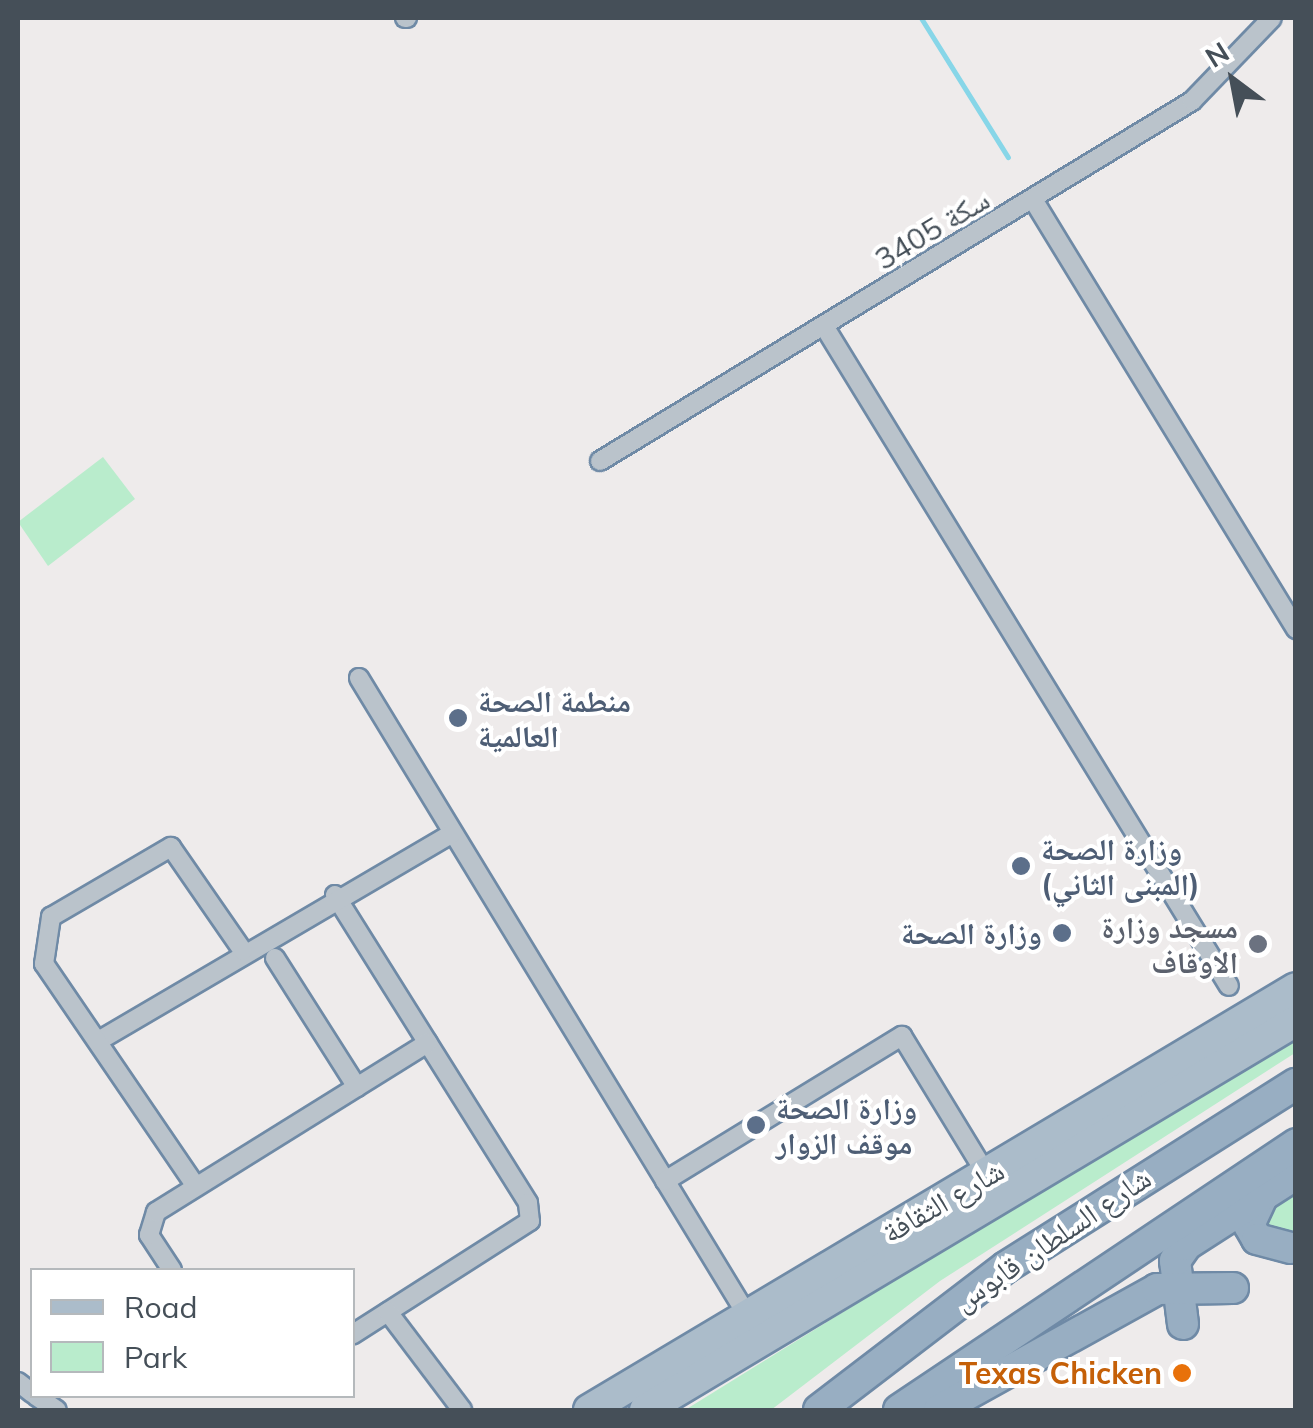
<!DOCTYPE html>
<html>
<head>
<meta charset="utf-8">
<style>
	body { margin:0 }
	#map { position:relative; width:1313px; height:1428px; overflow:hidden; background:#eeebeb; font-family:Mulish,"Noto Naskh Arabic",sans-serif }
	div>[style] { position:absolute }
	[style*='--x'] { left:calc(var(--x)*1px); top:calc(var(--y)*1px); width:calc(var(--w)*1px); rotate:calc(var(--a)*1deg) }
	.green>* { inset:0; background:#b9eccc }
	.stream>* { height:5px; margin:-2.5px; padding:0 2.5px; transform-origin:2.5px; border-radius:2.5px; background:#87d6e8 }
	.roads { filter:drop-shadow(2px 0 #6f8aa6) drop-shadow(-2px 0 #6f8aa6) drop-shadow(0 2px #6f8aa6) drop-shadow(0 -2px #6f8aa6) }
	.minor>* { height:18px; margin:-9px; padding:0 9px; transform-origin:9px; border-radius:9px; background:#bac3cb }
	.primary>* { height:30px; margin:-15px; padding:0 15px; transform-origin:15px; border-radius:15px; background:#abbcca }
	.trunk>* { height:30px; margin:-15px; padding:0 15px; transform-origin:15px; border-radius:15px; background:#98aec2 }
	.dots>* { width:28px; height:28px; translate:-50% -50%; box-sizing:border-box; border:5px solid #fff; border-radius:50% }
	span { translate:-50% -50%; white-space:nowrap; text-align:center; line-height:1.15; -webkit-text-stroke:8px #fff; paint-order:stroke }
	.street-label { font-size:30px; color:#454f58 }
	.service-label { font-size:30px; color:#4e5e75; font-weight:700 }
	.left { translate:0 -50%; text-align:left }
	.right { translate:-100% -50%; text-align:right }
	.worship-label { font-size:30px; color:#5b616d; font-weight:700 }
	.food-label { font-size:30px; color:#c56008; font-weight:700 }
	.frame { position:absolute; inset:0; border:20px solid #454f58; pointer-events:none }
	.legend { position:absolute; left:30px; top:1268px; width:325px; height:130px; box-sizing:border-box; background:#fff; border:2px solid #b5b9bc; margin:0; padding:12px 18px; list-style:none; font-size:30px; color:#454f58 }
	.legend li { display:flex; align-items:center; gap:20px; height:50px }
	.legend b { width:50px; border:2px solid #b5b9bc }
	.north { position:absolute; left:1183px; top:30px; width:100px; height:100px; -webkit-text-stroke:8px #fff; paint-order:stroke; rotate:328deg; font-size:28px; font-weight:700; line-height:40px; text-align:center; color:#454f58 }
	.north::after { content:''; display:block; margin:auto; width:35px; height:45px; background:#454f58; clip-path:polygon(50% 0,100% 100%,50% 72%,0 100%) }
</style>
</head>
<body>
<div id="map">
	<div class="green">
		<div style="clip-path:polygon(103px 457px,135px 499px,48px 566px,18px 522px)"></div>
		<div style="clip-path:polygon(1295px 1032px,1295px 1053px,940px 1281px,771px 1410px,685px 1410px)"></div>
		<div style="clip-path:polygon(1295px 1187px,1295px 1233px,1261px 1230px,1266px 1207px)"></div>
	</div>
	<div class="stream">
		<div style="--x:921;--y:18;--w:164;--a:58"></div>
	</div>
	<div class="roads">
		<div class="minor">
			<div style="--x:405;--y:18;--w:2;--a:0"></div>
			<div style="--x:1034;--y:201;--w:502;--a:58.53"></div>
			<div style="--x:824;--y:326;--w:774;--a:58.47"></div>
			<div style="--x:600;--y:461;--w:693;--a:-31.3"></div>
			<div style="--x:1192;--y:101;--w:115;--a:-46.1"></div>
			<div style="--x:359;--y:678;--w:746;--a:58.65"></div>
			<div style="--x:335;--y:895;--w:363;--a:57.9"></div>
			<div style="--x:528;--y:1203;--w:18;--a:84"></div>
			<div style="--x:530;--y:1221;--w:211;--a:147.4"></div>
			<div style="--x:275;--y:958;--w:153;--a:57.6"></div>
			<div style="--x:100;--y:1040;--w:409;--a:-30.4"></div>
			<div style="--x:665;--y:1181;--w:278;--a:-31.5"></div>
			<div style="--x:902;--y:1036;--w:163;--a:58.6"></div>
			<div style="--x:195;--y:1185;--w:268;--a:-124.3"></div>
			<div style="--x:44;--y:964;--w:48;--a:-81.5"></div>
			<div style="--x:51;--y:917;--w:139;--a:-30.3"></div>
			<div style="--x:171;--y:847;--w:126;--a:55.3"></div>
			<div style="--x:172;--y:1270;--w:42;--a:-123.3"></div>
			<div style="--x:149;--y:1235;--w:24;--a:-73"></div>
			<div style="--x:156;--y:1212;--w:320;--a:-31.9"></div>
			<div style="--x:388;--y:1312;--w:123;--a:52.9"></div>
			<div style="--x:18;--y:1382;--w:18;--a:38"></div>
			<div style="--x:36;--y:1396;--w:25;--a:34"></div>
		</div>
		<div class="primary">
			<div style="--x:589;--y:1410;--w:823;--a:-30.83"></div>
			<div style="--x:645;--y:1410;--w:758;--a:-30.86"></div>
		</div>
		<div class="trunk">
			<div style="--x:1263;--y:1195;--w:33;--a:115"></div>
			<div style="--x:1249;--y:1225;--w:16;--a:60"></div>
			<div style="--x:1257;--y:1239;--w:35;--a:15"></div>
			<div style="--x:1183;--y:1324;--w:64;--a:-97.2"></div>
			<div style="--x:1175;--y:1261;--w:19;--a:-55"></div>
			<div style="--x:1186;--y:1245;--w:131;--a:-32.8"></div>
			<div style="--x:819;--y:1410;--w:235;--a:-37.4"></div>
			<div style="--x:1006;--y:1267;--w:343;--a:-32.3"></div>
			<div style="--x:899;--y:1410;--w:478;--a:-33.8"></div>
			<div style="--x:939;--y:1410;--w:249;--a:-29"></div>
			<div style="--x:1157;--y:1289;--w:76;--a:-0.8"></div>
		</div>
	</div>
	<div class="dots">
		<div style="left:458px;top:718px;background:#5c6f8a"></div>
		<div style="left:1021px;top:866px;background:#5c6f8a"></div>
		<div style="left:1062px;top:933px;background:#5c6f8a"></div>
		<div style="left:1258px;top:944px;background:#6b7280"></div>
		<div style="left:756px;top:1125px;background:#5c6f8a"></div>
		<div style="left:1182px;top:1373px;background:#e8710a"></div>
	</div>
	<div class="street-label">
		<span style="left:932px;top:229px;rotate:-31deg">سكة 3405</span>
		<span style="left:943px;top:1201px;rotate:-30deg">شارع الثقافة</span>
		<span style="left:1052px;top:1239px;rotate:-34deg">شارع السلطان قابوس</span>
	</div>
	<div class="service-label">
		<span class="left" style="left:478px;top:718px">منطمة الصحة<br>العالمية</span>
		<span class="left" style="left:1041px;top:866px">وزارة الصحة<br>(المبنى الثاني)</span>
		<span class="right" style="left:1042px;top:933px">وزارة الصحة</span>
		<span class="left" style="left:776px;top:1125px">وزارة الصحة<br>موقف الزوار</span>
	</div>
	<div class="worship-label">
		<span class="right" style="left:1238px;top:944px">مسجد وزارة<br>الاوقاف</span>
	</div>
	<div class="food-label">
		<span class="right" style="left:1162px;top:1373px">Texas Chicken</span>
	</div>
	<div class="frame"></div>
	<ul class="legend">
	<li><b style="height:12px;background:#abbcca"></b>Road</li>
	<li><b style="height:28px;background:#b9eccc"></b>Park</li>
	</ul>
	<div class="north">N</div>
</div>
</body>
</html>
